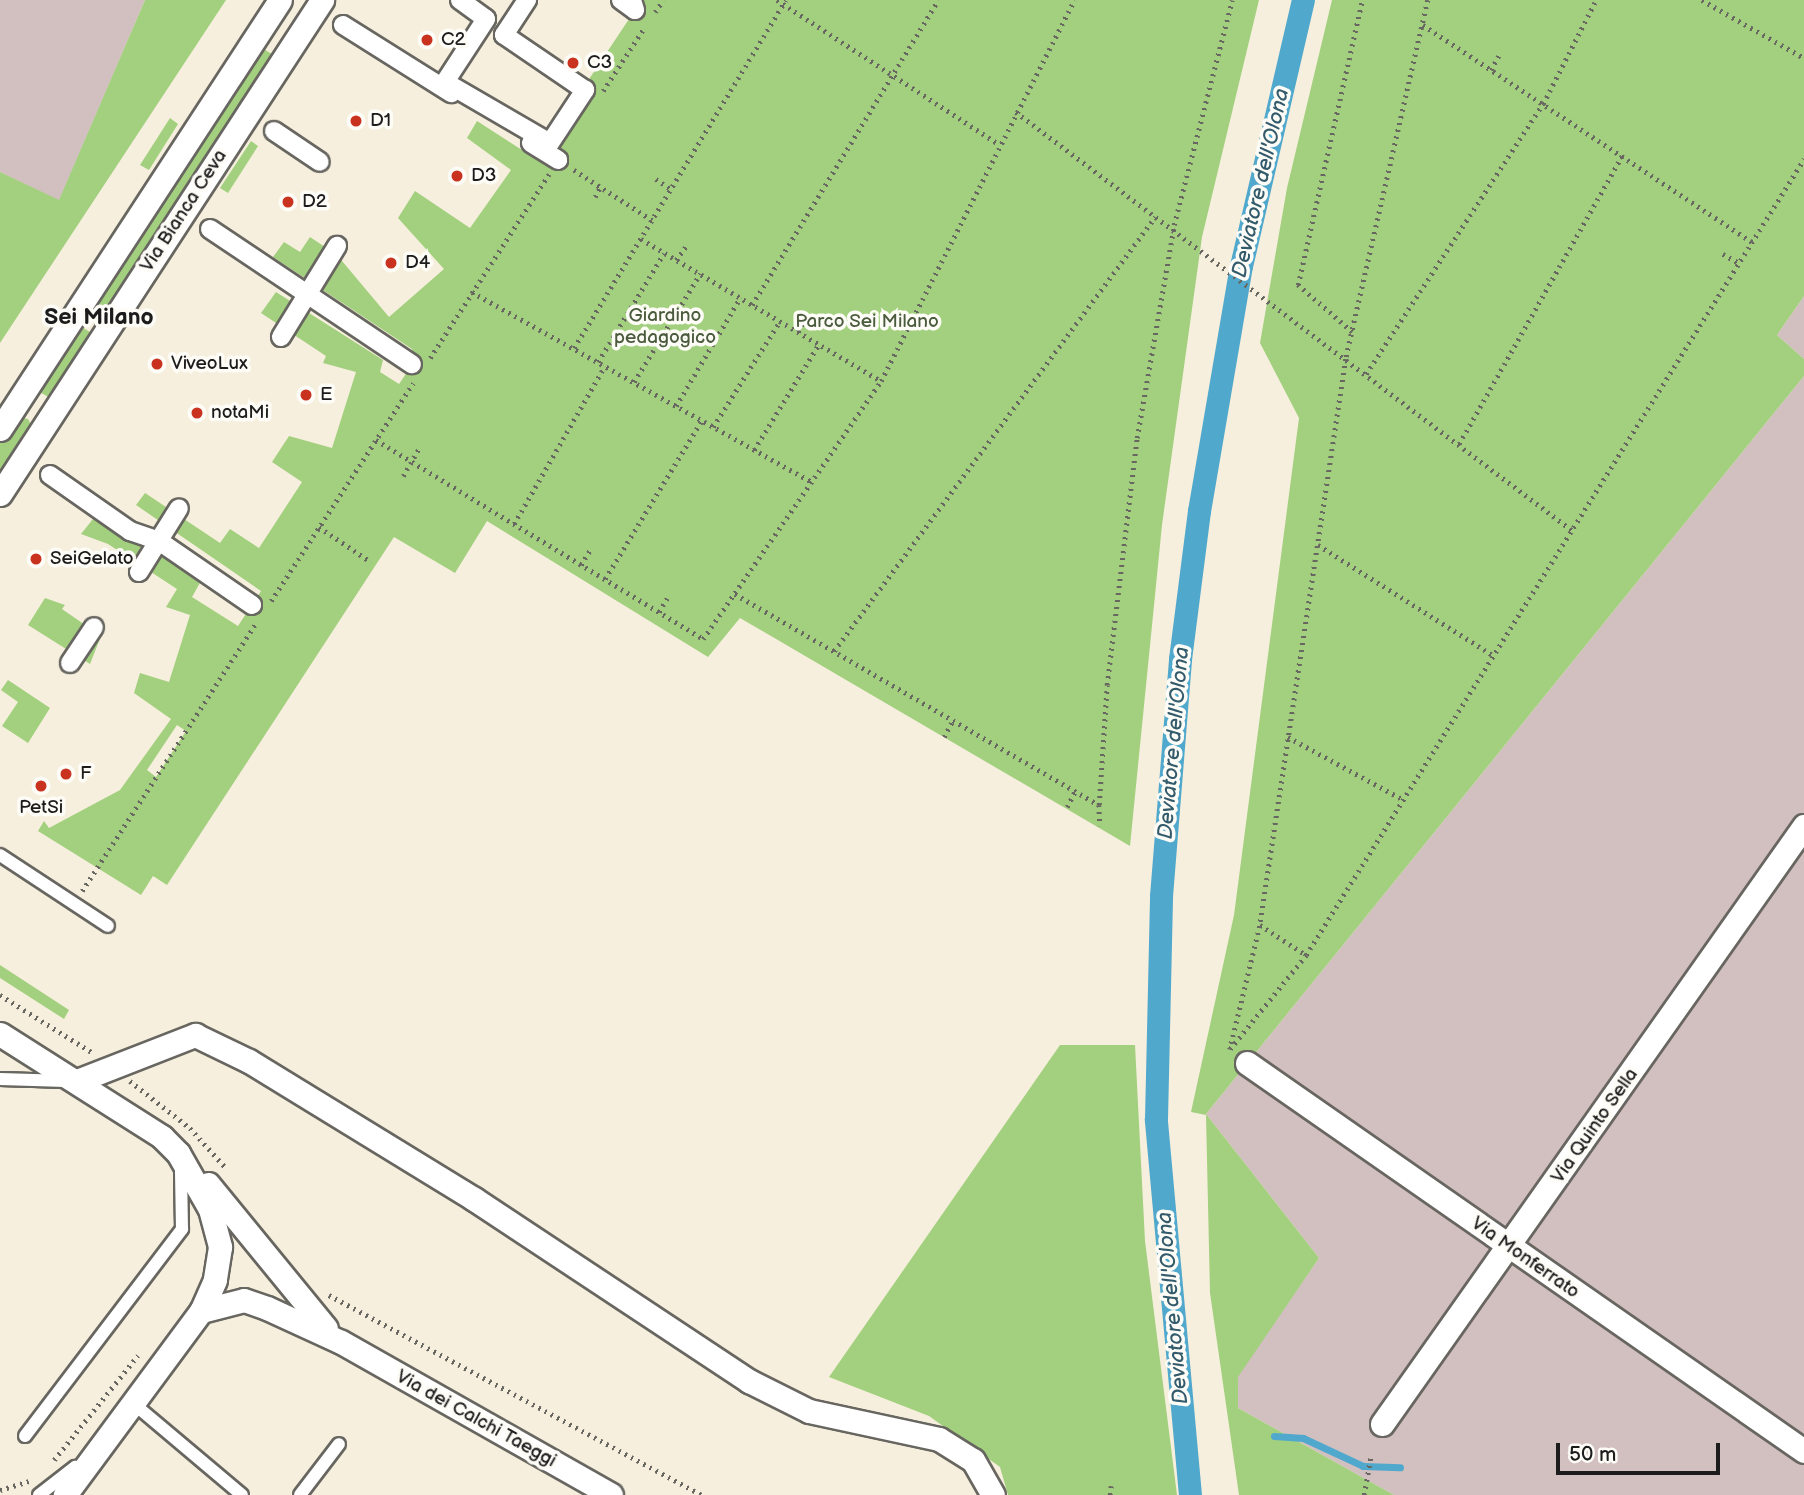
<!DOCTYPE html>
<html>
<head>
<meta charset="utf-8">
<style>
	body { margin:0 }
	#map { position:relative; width:1804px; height:1495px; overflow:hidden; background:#f6efdd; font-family:"Balsamiq Sans",sans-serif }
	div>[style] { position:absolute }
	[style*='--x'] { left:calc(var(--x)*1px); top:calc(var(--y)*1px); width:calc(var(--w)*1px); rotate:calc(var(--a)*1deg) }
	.industrial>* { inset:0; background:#d2bfbf }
	.green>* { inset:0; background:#a3d07e }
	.stream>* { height:7px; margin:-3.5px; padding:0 3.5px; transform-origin:3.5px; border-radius:3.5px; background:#50a8cd }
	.canal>* { height:23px; margin:-11.5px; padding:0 11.5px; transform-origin:11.5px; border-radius:11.5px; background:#50a8cd }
	.path>* { height:4.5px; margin-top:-2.25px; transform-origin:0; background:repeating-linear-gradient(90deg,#686660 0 2px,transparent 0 7px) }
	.roads { filter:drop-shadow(2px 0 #686660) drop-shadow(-2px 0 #686660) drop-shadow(0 2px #686660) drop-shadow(0 -2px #686660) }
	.service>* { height:12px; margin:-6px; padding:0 6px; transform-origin:6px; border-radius:6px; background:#fff }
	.pedestrian>* { height:18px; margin:-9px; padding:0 9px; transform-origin:9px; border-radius:9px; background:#fff }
	.minor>* { height:23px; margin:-11.5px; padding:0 11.5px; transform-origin:11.5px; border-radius:11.5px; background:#fff }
	.dots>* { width:19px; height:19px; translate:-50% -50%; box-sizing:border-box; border:4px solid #fdfcf7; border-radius:50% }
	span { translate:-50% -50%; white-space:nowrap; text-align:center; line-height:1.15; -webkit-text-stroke:7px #fdfcf7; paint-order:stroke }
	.poi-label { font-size:19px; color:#1c1c1c }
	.left { translate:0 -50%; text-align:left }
	.street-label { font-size:19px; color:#1c1c1c }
	.park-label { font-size:19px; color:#4b5b3e }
	.water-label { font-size:21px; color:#335b6c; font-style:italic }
	.quarter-label { font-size:23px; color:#1c1c1c; font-weight:700 }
	.scale { position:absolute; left:1556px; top:1443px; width:164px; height:32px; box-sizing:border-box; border:4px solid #1c1c1c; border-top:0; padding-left:9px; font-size:21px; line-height:24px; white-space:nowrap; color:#1c1c1c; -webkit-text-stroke:5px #fdfcf7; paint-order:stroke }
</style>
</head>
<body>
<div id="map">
	<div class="industrial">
		<div style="clip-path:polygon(0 0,145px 0,59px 201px,0 172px)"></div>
		<div style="clip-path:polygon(1804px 296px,1804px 359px,1777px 335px)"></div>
		<div style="clip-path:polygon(1804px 376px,1804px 1495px,1394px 1495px,1238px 1408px,1237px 1377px,1319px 1258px,1206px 1114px)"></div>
	</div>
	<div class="green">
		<div style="clip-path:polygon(145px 0,226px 0,0 343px,0 172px,59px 200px)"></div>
		<div style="clip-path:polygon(evenodd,632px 0,1259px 0,1202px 237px,1162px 525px,1130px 846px,740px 618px,708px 657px,487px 521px,455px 573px,394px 537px,167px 885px,153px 876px,141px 895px,38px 831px,44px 821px,49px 828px,120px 790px,171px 719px,134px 693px,140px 673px,169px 682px,190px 615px,166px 607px,177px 589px,108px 544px,81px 534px,97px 514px,201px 581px,192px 597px,238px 626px,261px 591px,136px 505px,145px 493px,220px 543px,230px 529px,259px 548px,302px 482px,272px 462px,289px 436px,332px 448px,356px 372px,323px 363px,326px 356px,261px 313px,276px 292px,383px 360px,380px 372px,399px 384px,416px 359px,412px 349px,273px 257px,284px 242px,300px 252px,310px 237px,337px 255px,389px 317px,444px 269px,398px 218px,415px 191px,470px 228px,511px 170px,467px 138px,477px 121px,536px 159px,635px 10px,632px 0,177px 725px,186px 731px,156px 777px,147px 770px,177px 725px)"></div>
		<div style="clip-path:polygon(1332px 0,1804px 0,1804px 296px,1777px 335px,1804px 359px,1804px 376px,1206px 1114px,1319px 1258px,1238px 1377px,1238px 1408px,1394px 1495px,1239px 1495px,1210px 1293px,1206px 1115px,1191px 1112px,1234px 915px,1299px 418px,1260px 343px,1287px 188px)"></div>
		<div style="clip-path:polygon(259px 46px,275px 56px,105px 317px,88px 306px)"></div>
		<div style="clip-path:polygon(170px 118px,178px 124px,149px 170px,140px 165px)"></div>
		<div style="clip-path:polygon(251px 141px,258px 146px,228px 193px,220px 188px)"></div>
		<div style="clip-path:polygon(77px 324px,93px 334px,52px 399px,34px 389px)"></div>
		<div style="clip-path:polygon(19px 417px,28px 419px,33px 428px,0 480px,0 442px)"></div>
		<div style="clip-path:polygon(45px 598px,65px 605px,62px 609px,101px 636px,90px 664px,28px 625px)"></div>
		<div style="clip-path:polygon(8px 680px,50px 708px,28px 743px,2px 726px,18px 702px,1px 690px)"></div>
		<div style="clip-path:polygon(0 965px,69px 1010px,64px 1019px,0 978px)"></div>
		<div style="clip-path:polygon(1060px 1045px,1135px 1045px,1145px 1241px,1177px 1495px,1008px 1495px,1000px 1467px,929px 1416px,829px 1377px)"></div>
	</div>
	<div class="stream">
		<div style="--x:1274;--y:1436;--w:29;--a:4"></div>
		<div style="--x:1303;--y:1438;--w:66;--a:25"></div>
		<div style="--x:1363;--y:1466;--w:37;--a:2"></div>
	</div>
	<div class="canal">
		<div style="--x:1190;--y:1495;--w:378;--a:-95.2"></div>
		<div style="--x:1156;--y:1119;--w:223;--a:-88.7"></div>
		<div style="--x:1161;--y:896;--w:238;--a:-85.4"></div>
		<div style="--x:1180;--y:659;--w:149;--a:-82.7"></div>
		<div style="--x:1199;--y:511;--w:249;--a:-80.3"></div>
		<div style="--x:1241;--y:266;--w:273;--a:-76.9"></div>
	</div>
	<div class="path">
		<div style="--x:777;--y:0;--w:265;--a:33"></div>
		<div style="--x:1428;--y:0;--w:368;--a:102.9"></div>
		<div style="--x:1346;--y:359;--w:572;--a:98.64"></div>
		<div style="--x:1260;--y:925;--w:55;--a:33.1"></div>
		<div style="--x:1306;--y:955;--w:939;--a:-57.97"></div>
		<div style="--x:1702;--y:0;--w:117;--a:29.6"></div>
		<div style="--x:655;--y:12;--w:14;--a:-56"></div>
		<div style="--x:1423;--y:25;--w:394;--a:33.4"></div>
		<div style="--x:1491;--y:70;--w:19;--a:-62"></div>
		<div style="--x:603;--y:91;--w:75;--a:-56.9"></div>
		<div style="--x:1016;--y:112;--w:697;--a:36.95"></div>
		<div style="--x:574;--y:170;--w:93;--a:32.7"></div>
		<div style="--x:656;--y:179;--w:18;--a:34"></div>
		<div style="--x:595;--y:197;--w:11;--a:-63"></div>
		<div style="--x:641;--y:239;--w:279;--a:30.6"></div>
		<div style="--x:1723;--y:254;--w:18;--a:29"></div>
		<div style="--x:676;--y:260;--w:17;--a:-54"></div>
		<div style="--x:472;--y:292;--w:389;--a:29.2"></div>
		<div style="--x:752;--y:305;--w:357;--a:-58.6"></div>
		<div style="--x:798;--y:332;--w:15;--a:-62"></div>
		<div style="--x:1352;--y:332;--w:72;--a:-139"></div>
		<div style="--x:1298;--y:285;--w:292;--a:-77.3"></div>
		<div style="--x:574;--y:348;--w:407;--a:-58.7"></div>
		<div style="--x:430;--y:358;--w:219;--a:-57.1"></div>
		<div style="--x:598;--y:362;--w:127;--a:-58.8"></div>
		<div style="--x:1366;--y:374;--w:323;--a:-56.8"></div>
		<div style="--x:1543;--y:104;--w:117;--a:-63"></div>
		<div style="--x:634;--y:382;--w:127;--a:-58.6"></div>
		<div style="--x:676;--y:406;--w:126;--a:-59.3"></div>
		<div style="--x:713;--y:427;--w:125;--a:-57.7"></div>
		<div style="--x:376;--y:440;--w:383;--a:31.3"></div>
		<div style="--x:703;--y:639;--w:313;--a:-55.4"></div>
		<div style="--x:881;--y:381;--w:427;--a:-63.1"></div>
		<div style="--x:1459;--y:444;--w:331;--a:-60.5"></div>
		<div style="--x:754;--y:450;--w:124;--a:-58.5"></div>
		<div style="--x:403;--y:476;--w:34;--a:-60"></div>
		<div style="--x:514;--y:524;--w:182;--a:-60.1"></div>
		<div style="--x:319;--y:527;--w:63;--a:33.9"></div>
		<div style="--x:1318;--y:545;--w:208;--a:32.2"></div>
		<div style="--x:581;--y:565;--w:17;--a:-59"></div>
		<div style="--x:605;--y:579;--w:186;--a:-58.6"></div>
		<div style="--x:735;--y:594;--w:421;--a:30.1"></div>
		<div style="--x:1099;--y:805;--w:120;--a:-86.2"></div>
		<div style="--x:1107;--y:685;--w:249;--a:-83.1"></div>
		<div style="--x:1137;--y:438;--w:216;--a:-80.1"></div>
		<div style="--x:1174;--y:225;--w:232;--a:-75.5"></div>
		<div style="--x:271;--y:601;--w:260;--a:-56.9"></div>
		<div style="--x:659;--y:612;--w:16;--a:-60"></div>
		<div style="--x:834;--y:651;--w:540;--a:-53.51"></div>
		<div style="--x:944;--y:737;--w:19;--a:-62"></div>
		<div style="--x:1288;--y:737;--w:132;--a:28.5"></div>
		<div style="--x:1099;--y:805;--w:21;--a:87"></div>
		<div style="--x:1067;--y:807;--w:18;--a:-63"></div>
		<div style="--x:82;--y:891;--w:320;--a:-57"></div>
		<div style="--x:1260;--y:926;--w:127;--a:103.7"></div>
		<div style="--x:1230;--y:1049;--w:121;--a:-51"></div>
		<div style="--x:0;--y:995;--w:110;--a:31.9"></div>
		<div style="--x:130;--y:1081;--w:76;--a:38.1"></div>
		<div style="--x:190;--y:1128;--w:55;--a:47.9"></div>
		<div style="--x:329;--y:1295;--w:423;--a:28.2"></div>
		<div style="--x:54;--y:1460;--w:134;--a:-51.3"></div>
		<div style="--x:0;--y:1490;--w:30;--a:-17"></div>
		<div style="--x:1110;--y:1495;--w:9;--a:-84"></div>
		<div style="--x:1364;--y:1495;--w:40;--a:-80"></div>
	</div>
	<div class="roads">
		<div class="service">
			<div style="--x:0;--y:855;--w:129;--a:33.3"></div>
			<div style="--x:0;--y:1079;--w:66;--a:1.7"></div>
			<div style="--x:134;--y:1404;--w:141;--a:40.1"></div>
			<div style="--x:25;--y:1436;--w:260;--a:-52.8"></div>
			<div style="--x:182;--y:1229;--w:58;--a:-91"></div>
			<div style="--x:39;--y:1495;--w:46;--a:-37.9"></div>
			<div style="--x:300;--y:1495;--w:64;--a:-52.6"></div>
		</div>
		<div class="pedestrian">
			<div style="--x:460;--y:0;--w:32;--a:36"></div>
			<div style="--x:486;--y:19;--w:75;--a:123.1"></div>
			<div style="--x:445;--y:82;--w:121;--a:30.2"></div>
			<div style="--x:550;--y:143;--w:64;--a:-56.6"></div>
			<div style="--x:585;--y:90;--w:98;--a:-145.8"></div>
			<div style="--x:504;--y:35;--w:42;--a:-56.7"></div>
			<div style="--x:621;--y:0;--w:17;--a:36"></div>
			<div style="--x:635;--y:10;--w:10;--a:-107"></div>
			<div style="--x:343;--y:25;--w:128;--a:32.2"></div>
			<div style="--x:274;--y:131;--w:55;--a:34"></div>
			<div style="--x:531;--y:143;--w:32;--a:32"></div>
			<div style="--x:210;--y:229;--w:243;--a:33.8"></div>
			<div style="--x:281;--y:337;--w:107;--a:-58.4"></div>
			<div style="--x:50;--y:475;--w:98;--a:35"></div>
			<div style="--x:130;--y:531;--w:31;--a:19"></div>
			<div style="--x:159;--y:541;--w:113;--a:34.5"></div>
			<div style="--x:139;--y:572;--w:75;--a:-58"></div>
			<div style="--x:70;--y:663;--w:43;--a:-56.3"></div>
		</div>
		<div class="minor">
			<div style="--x:0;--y:429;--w:512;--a:-56.87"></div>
			<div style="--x:0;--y:494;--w:590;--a:-56.9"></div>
			<div style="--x:0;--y:1034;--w:192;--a:32.4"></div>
			<div style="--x:162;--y:1137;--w:23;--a:45"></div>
			<div style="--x:178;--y:1153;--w:64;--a:60.3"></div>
			<div style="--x:210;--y:1209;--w:39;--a:75"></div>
			<div style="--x:220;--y:1247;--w:33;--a:99"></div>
			<div style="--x:215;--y:1280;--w:34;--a:114"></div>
			<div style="--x:201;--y:1311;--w:229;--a:126.5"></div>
			<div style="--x:1247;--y:1063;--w:679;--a:34.86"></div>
			<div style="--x:77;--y:1081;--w:127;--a:-21.3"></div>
			<div style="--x:195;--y:1035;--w:60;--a:25.7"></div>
			<div style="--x:249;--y:1061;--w:264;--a:31.5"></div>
			<div style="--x:474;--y:1199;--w:330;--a:33.5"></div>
			<div style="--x:749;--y:1381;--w:67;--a:26.6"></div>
			<div style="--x:809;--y:1411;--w:133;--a:12.2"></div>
			<div style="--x:939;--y:1439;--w:40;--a:32"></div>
			<div style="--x:973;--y:1460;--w:40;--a:60.3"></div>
			<div style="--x:208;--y:1184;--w:186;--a:50.7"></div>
			<div style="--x:201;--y:1311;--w:44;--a:-14.3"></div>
			<div style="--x:244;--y:1300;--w:24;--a:19"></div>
			<div style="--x:267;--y:1308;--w:81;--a:24.7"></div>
			<div style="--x:341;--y:1342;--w:310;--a:29.5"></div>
			<div style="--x:1382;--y:1424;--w:732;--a:-54.79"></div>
		</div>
	</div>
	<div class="dots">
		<div style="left:427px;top:40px;background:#c8321e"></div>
		<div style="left:573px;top:63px;background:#c8321e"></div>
		<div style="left:356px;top:121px;background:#c8321e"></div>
		<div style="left:457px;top:176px;background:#c8321e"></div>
		<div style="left:288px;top:202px;background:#c8321e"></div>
		<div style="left:391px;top:263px;background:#c8321e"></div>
		<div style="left:157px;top:364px;background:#c8321e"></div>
		<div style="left:306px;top:395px;background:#c8321e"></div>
		<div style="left:197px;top:413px;background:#c8321e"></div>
		<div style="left:36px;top:559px;background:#c8321e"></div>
		<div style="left:66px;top:774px;background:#c8321e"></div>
		<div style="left:41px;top:786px;background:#c8321e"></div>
	</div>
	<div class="poi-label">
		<span class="left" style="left:441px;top:40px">C2</span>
		<span class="left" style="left:587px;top:63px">C3</span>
		<span class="left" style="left:370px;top:121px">D1</span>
		<span class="left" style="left:471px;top:176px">D3</span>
		<span class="left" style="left:302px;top:202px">D2</span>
		<span class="left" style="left:405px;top:263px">D4</span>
		<span class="left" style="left:171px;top:364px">ViveoLux</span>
		<span class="left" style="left:320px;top:395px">E</span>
		<span class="left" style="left:211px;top:413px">notaMi</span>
		<span class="left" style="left:50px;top:559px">SeiGelato</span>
		<span class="left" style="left:80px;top:774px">F</span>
		<span style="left:41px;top:808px">PetSi</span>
	</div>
	<div class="street-label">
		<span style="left:184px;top:211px;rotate:-57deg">Via Bianca Ceva</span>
		<span style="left:1595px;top:1126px;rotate:-55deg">Via Quinto Sella</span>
		<span style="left:1525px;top:1258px;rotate:35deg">Via Monferrato</span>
		<span style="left:476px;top:1419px;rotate:29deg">Via dei Calchi Taeggi</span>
	</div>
	<div class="park-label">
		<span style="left:665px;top:327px">Giardino<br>pedagogico</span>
		<span style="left:867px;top:322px">Parco Sei Milano</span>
	</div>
	<div class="water-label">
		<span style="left:1261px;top:183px;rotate:-77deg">Deviatore dell'Olona</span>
		<span style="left:1174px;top:743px;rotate:-85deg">Deviatore dell'Olona</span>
		<span style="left:1173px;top:1308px;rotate:-95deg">Deviatore dell'Olona</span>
	</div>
	<div class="quarter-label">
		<span style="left:99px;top:317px">Sei Milano</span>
	</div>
	<div class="scale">50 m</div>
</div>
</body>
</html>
